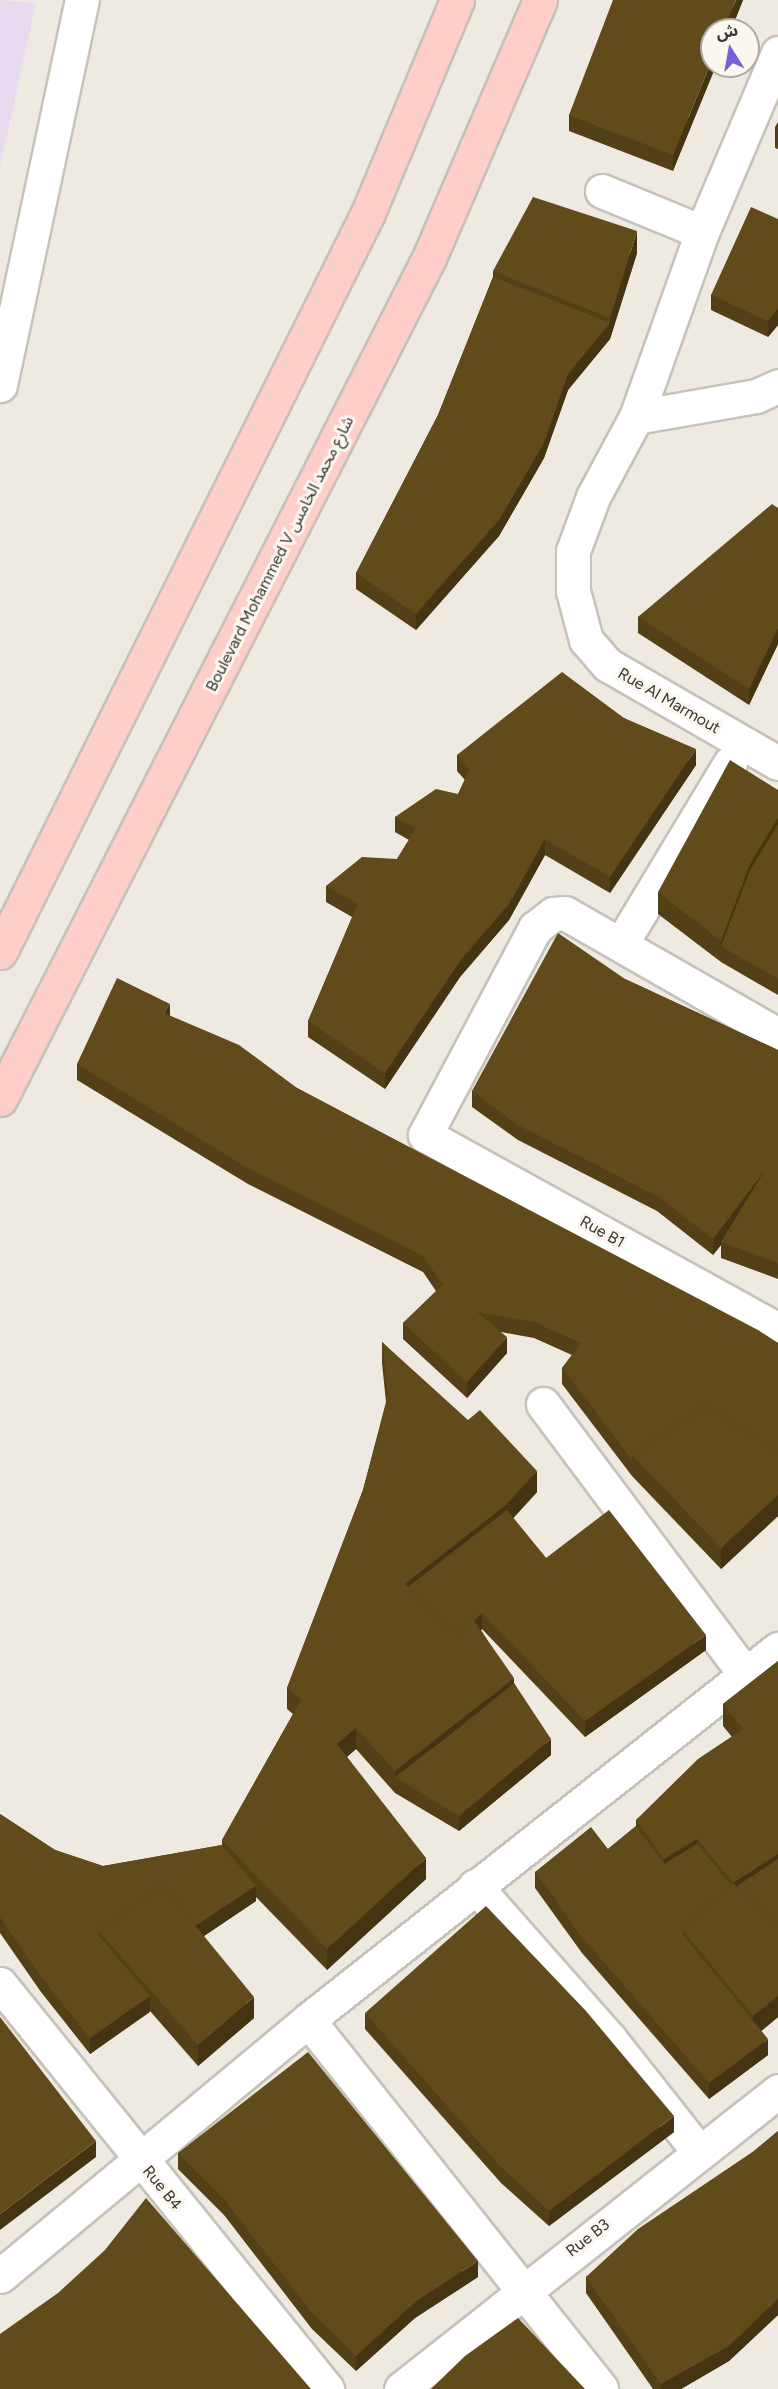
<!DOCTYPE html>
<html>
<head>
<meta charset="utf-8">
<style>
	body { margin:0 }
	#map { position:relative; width:778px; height:2389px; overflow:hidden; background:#eeeae2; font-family:Figtree,"Noto Sans Arabic",sans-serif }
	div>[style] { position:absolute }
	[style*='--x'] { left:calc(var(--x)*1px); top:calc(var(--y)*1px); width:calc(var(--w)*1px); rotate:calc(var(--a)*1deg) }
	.education>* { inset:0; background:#e7dbef }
	.roads { filter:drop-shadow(2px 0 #c6c2ba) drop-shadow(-2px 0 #c6c2ba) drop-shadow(0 2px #c6c2ba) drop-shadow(0 -2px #c6c2ba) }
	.minor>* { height:33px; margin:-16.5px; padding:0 16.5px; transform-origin:16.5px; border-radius:16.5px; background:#fff }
	.primary>* { height:33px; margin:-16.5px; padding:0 16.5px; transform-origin:16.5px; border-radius:16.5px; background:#fecec8 }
	.wall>* { inset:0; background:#534016 }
	.shaded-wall>* { inset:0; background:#443412 }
	.building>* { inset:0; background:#614b1a }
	span { translate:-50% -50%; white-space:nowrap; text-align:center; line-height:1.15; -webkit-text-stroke:6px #fbf7ef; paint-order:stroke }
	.street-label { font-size:16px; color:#363531 }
	.north { position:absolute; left:700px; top:18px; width:60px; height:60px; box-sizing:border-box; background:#fbf7ef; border:2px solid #aca9a3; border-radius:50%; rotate:349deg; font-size:16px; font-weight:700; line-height:24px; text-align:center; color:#363531 }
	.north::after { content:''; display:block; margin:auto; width:21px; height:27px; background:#7461db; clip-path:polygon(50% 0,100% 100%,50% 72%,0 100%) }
</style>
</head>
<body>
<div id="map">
	<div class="education">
		<div style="clip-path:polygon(0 0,36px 3px,0 167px)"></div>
	</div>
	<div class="roads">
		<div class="minor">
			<div style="--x:778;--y:53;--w:194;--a:113"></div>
			<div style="--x:702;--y:232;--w:196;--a:109.6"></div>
			<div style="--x:636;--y:417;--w:91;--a:118.3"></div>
			<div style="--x:593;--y:497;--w:58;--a:110.3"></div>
			<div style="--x:573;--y:551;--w:40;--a:90"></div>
			<div style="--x:573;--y:591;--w:51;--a:75.1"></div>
			<div style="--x:586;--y:640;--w:33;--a:49"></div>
			<div style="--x:608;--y:665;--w:196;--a:30"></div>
			<div style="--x:602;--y:191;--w:108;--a:22.3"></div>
			<div style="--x:0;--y:385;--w:394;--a:-78"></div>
			<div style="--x:636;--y:417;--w:122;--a:-9.9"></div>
			<div style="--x:756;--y:396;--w:24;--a:-24"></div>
			<div style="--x:621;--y:944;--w:211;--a:-58.9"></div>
			<div style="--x:778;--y:1035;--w:245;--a:-150.2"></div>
			<div style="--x:565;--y:913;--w:12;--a:175"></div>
			<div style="--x:553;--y:914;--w:23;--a:142"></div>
			<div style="--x:535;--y:928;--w:234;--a:118"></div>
			<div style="--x:425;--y:1135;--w:403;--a:28.9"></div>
			<div style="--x:543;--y:1404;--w:336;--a:53.2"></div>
			<div style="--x:475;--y:1886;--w:203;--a:48.6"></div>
			<div style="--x:609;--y:2038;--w:145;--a:51.7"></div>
			<div style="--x:0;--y:1984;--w:521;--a:51.08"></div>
			<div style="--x:308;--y:2020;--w:471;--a:51.5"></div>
			<div style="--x:0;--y:2276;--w:400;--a:-39.7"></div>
			<div style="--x:308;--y:2020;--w:599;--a:-38.29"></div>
			<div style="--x:401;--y:2389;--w:481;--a:-38.3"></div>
		</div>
		<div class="primary">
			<div style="--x:0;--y:952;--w:826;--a:-63.53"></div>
			<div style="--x:368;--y:213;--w:231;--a:-67.3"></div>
			<div style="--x:0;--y:1099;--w:944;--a:-62.97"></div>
			<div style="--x:429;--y:258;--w:281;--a:-66.7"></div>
		</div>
	</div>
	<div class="wall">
		<div style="clip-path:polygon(743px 0,731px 30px,712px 30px,673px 171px,569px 131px,569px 115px)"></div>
		<div style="clip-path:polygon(778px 122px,778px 149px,775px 148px,775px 127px)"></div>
		<div style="clip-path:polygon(778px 219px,778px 325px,768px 337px,711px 310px,711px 295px)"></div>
		<div style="clip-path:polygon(637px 253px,610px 339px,568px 390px,544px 458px,499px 536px,416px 630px,356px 589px,356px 573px,438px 415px,493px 277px,493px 271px)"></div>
		<div style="clip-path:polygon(778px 508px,778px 644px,749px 705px,638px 633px,638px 617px)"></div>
		<div style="clip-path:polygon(624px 718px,696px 765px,610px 893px,545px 855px,509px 920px,460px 977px,385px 1089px,308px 1037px,308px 1021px,352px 917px,326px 902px,326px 886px,397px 859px,409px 840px,395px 832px,395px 817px,458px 794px,465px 780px,457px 771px,457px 755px)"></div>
		<div style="clip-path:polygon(778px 790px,778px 995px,721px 962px,658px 914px,658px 892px)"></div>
		<div style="clip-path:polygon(625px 979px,778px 1050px,778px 1279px,721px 1258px,721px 1245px,713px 1255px,657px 1211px,518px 1140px,472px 1107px,472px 1091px)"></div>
		<div style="clip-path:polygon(170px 1016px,297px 1088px,778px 1343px,778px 1516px,721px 1569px,632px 1476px,562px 1384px,562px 1368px,572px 1355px,534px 1338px,501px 1332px,507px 1353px,467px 1398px,403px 1339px,403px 1323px,436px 1291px,423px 1272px,248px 1184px,77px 1080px,77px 1064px)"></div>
		<div style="clip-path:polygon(382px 1342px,537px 1492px,513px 1518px,546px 1558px,706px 1650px,585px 1737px,482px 1629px,481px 1630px,514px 1683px,551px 1755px,459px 1831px,395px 1793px,356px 1749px,347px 1757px,426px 1879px,327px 1970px,256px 1897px,256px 1901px,204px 1936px,254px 2018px,198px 2066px,150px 2011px,90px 2054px,41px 1992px,0 1933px,0 1814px,55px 1850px,103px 1866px,222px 1845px,222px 1840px,293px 1714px,287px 1709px,287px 1688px,363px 1490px,386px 1402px,382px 1363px)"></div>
		<div style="clip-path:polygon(778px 1661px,778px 2017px,761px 2031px,768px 2055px,709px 2099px,582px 1953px,535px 1888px,535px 1872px,608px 1849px,636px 1826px,636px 1820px,732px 1737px,723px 1726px,723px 1704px)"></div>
		<div style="clip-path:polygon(365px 2013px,674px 2132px,549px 2226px,501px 2183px,365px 2029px)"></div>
		<div style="clip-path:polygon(778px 2131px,778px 2315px,729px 2361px,681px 2389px,653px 2389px,586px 2293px,586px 2277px,754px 2151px)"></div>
		<div style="clip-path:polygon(178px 2153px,478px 2277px,415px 2318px,356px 2371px,312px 2329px,224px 2215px,178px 2169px)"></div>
	</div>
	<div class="shaded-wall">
		<div style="clip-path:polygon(736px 0,743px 0,731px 30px,724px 30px)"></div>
		<div style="clip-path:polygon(712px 60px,712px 66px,716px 66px,673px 171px,673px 155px)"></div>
		<div style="clip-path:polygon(637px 231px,637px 253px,610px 339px,610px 318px)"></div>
		<div style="clip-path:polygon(778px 309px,778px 325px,768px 337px,768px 321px)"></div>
		<div style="clip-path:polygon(610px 323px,610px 339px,568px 390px,544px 458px,499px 536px,416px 630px,416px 614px,568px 374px)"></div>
		<div style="clip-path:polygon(778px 628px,778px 644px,749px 705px,749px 689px)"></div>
		<div style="clip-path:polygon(696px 749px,696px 765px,610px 893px,610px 877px)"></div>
		<div style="clip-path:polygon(778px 818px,778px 839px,721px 946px,721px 941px,750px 864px)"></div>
		<div style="clip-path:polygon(545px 839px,545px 855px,509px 920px,460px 977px,385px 1089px,385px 1073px,460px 961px)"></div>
		<div style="clip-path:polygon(170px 1004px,170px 1020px,164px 1013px)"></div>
		<div style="clip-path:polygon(765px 1170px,721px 1242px,721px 1245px,713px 1255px,713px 1239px)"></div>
		<div style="clip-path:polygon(507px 1337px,507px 1353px,467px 1398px,467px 1382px)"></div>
		<div style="clip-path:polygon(537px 1471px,537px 1492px,507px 1525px,414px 1598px,405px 1584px)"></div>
		<div style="clip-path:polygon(778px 1495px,778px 1516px,721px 1569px,721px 1548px)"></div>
		<div style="clip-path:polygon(482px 1613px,482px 1629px,457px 1655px,457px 1640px)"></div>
		<div style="clip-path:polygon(706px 1635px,706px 1650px,585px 1737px,585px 1721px)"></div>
		<div style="clip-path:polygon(514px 1678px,514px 1699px,395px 1777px,395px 1771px)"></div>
		<div style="clip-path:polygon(356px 1728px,356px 1749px,337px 1765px,337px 1744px)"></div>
		<div style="clip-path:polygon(551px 1739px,551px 1755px,459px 1831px,459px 1816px)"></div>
		<div style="clip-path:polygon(697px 1839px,697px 1860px,664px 1880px,664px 1859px)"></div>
		<div style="clip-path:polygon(778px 1854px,778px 1875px,733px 1888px,733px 1883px)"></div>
		<div style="clip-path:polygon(426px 1858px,426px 1879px,327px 1970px,327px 1949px)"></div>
		<div style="clip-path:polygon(256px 1886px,256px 1901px,192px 1944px,192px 1928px)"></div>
		<div style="clip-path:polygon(150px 1996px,150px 2012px,90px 2054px,90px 2038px)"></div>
		<div style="clip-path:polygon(778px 1996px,778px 2017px,753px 2038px,753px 2016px)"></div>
		<div style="clip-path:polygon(254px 1997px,254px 2018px,198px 2066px,198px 2045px)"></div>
		<div style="clip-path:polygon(768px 2039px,768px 2055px,709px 2099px,709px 2083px)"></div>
		<div style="clip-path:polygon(674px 2116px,674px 2132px,549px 2226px,549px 2211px)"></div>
		<div style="clip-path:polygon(96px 2141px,96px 2157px,0 2230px,0 2214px)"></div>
		<div style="clip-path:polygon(478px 2261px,478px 2277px,415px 2318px,356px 2371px,356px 2356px,415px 2302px)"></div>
		<div style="clip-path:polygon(778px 2299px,778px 2315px,729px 2361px,681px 2389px,661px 2389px,661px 2384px)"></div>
	</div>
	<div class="building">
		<div style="clip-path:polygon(613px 0,736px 0,724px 30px,712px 30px,712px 60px,673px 155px,569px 115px)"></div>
		<div style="clip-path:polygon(533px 197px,637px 231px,610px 318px,493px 271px)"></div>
		<div style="clip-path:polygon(751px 207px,778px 219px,778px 309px,768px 321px,711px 295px)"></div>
		<div style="clip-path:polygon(493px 277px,610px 323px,568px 374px,544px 443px,499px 520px,416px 614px,356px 573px,438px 415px)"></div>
		<div style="clip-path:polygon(772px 504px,778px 508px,778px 628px,749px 689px,638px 617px)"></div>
		<div style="clip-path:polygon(562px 672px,624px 718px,696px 749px,610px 877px,545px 839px,509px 904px,460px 961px,385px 1073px,308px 1021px,358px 904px,326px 886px,362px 857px,397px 859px,416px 828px,395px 817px,436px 789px,458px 794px,469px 770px,457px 755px)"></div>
		<div style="clip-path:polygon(730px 760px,778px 790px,778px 818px,750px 864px,721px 941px,658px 892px)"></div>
		<div style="clip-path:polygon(778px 824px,778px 979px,721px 946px,750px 870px)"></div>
		<div style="clip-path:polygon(558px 933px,625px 979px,778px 1050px,778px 1263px,721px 1242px,765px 1170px,713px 1239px,657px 1196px,518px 1125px,472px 1091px)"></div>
		<div style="clip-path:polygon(117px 978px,170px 1004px,164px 1013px,239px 1045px,297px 1088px,758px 1330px,778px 1343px,778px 1451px,705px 1406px,632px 1455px,632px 1460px,562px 1368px,581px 1343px,534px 1322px,477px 1312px,507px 1337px,467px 1382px,403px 1323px,443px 1285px,423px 1256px,248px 1168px,77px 1064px)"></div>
		<div style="clip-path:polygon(382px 1342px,468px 1420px,480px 1410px,537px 1471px,507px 1504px,405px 1584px,457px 1634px,472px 1618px,514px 1678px,395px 1771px,356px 1728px,337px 1744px,426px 1858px,327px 1949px,222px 1840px,301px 1700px,287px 1688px,363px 1490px,388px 1397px)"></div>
		<div style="clip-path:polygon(705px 1406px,778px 1451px,778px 1495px,721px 1548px,632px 1455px)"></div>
		<div style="clip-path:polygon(507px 1510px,546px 1558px,609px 1510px,706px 1635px,585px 1721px,482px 1613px,474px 1621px,472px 1618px,457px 1634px,408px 1587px)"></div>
		<div style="clip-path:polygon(778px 1661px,778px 1854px,733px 1883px,697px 1839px,664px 1859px,636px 1820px,698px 1759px,743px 1729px,723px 1704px)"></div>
		<div style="clip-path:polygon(514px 1683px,551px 1739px,459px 1816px,395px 1777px,460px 1727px)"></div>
		<div style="clip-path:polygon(0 1814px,55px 1850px,103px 1866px,222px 1845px,256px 1886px,195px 1926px,162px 1885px,99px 1931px,99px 1936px,150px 1996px,90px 2038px,41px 1977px,0 1917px)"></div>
		<div style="clip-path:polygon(636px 1826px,664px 1864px,697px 1844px,731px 1885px,683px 1930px,683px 1935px,768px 2039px,709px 2083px,582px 1937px,535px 1872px,591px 1827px,608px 1849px)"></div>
		<div style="clip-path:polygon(778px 1859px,778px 1924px,737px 1886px)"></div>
		<div style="clip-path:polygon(733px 1883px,778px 1924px,778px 1996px,753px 2016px,683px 1930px)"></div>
		<div style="clip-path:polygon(162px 1885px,254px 1997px,198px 2045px,99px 1931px)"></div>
		<div style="clip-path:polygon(486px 1906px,586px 2011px,674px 2116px,549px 2211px,501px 2167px,365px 2013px)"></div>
		<div style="clip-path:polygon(0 2017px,96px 2141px,0 2214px)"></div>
		<div style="clip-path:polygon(308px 2052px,478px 2261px,415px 2302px,356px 2356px,312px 2313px,224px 2199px,178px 2153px)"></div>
		<div style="clip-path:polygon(778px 2131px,778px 2299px,729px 2346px,661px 2384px,586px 2277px,638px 2229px,754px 2151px)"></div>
		<div style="clip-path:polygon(146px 2198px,311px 2389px,0 2389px,0 2334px,58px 2293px,105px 2250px)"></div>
		<div style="clip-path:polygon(518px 2318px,585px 2389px,431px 2389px,465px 2356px)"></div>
	</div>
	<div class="street-label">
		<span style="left:280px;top:554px;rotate:-63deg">Boulevard Mohammed V شارع محمد الخامس</span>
		<span style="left:669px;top:701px;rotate:30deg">Rue Al Marmout</span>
		<span style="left:602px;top:1232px;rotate:29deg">Rue B1</span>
		<span style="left:162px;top:2188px;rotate:51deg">Rue B4</span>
		<span style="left:588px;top:2238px;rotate:-38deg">Rue B3</span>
	</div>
	<div class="north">ش</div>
</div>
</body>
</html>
